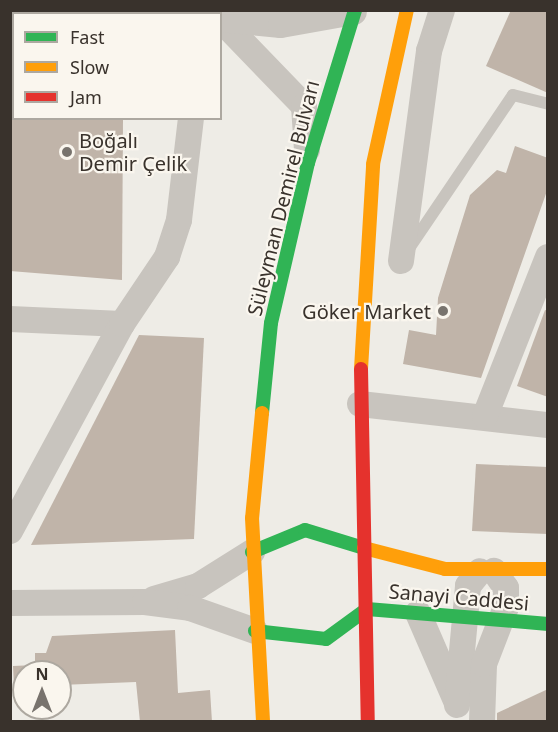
<!DOCTYPE html>
<html>
<head>
<meta charset="utf-8">
<style>
	body { margin:0 }
	#map { position:relative; width:558px; height:732px; overflow:hidden; background:#eeece6; font-family:"Noto Sans",sans-serif }
	div>[style] { position:absolute }
	[style*='--x'] { left:calc(var(--x)*1px); top:calc(var(--y)*1px); width:calc(var(--w)*1px); rotate:calc(var(--a)*1deg) }
	.building>* { inset:0; background:#c0b4a9 }
	.lane>* { height:12px; margin:-6px; padding:0 6px; transform-origin:6px; border-radius:6px; background:#c8c4be }
	.street>* { height:26px; margin:-13px; padding:0 13px; transform-origin:13px; border-radius:13px; background:#c8c4be }
	.fast>* { height:14px; margin:-7px; padding:0 7px; transform-origin:7px; border-radius:7px; background:#30b455 }
	.slow>* { height:14px; margin:-7px; padding:0 7px; transform-origin:7px; border-radius:7px; background:#ff9f0a }
	.jam>* { height:14px; margin:-7px; padding:0 7px; transform-origin:7px; border-radius:7px; background:#e5322d }
	.dots>* { width:16px; height:16px; translate:-50% -50%; box-sizing:border-box; border:3px solid #faf6ee; border-radius:50% }
	span { translate:-50% -50%; white-space:nowrap; text-align:center; line-height:1.15; -webkit-text-stroke:4.5px #faf6ee; paint-order:stroke }
	.poi-label { font-size:20px; color:#39322c }
	.left { translate:0 -50%; text-align:left }
	.right { translate:-100% -50%; text-align:right }
	.street-label { font-size:20px; color:#39322c }
	.frame { position:absolute; inset:0; border:12px solid #39322c; pointer-events:none }
	.legend { position:absolute; left:12px; top:12px; width:210px; height:108px; box-sizing:border-box; background:#faf6ee; border:2px solid #ada8a0; margin:0; padding:8px 10px; list-style:none; font-size:18px; color:#39322c }
	.legend li { display:flex; align-items:center; gap:12px; height:30px }
	.legend b { width:30px; border:2px solid #ada8a0 }
	.north { position:absolute; left:12px; top:660px; width:60px; height:60px; box-sizing:border-box; background:#faf6ee; border:2px solid #ada8a0; border-radius:50%; rotate:0deg; font-size:16px; font-weight:700; line-height:24px; text-align:center; color:#39322c }
	.north::after { content:''; display:block; margin:auto; width:21px; height:27px; background:#78736d; clip-path:polygon(50% 0,100% 100%,50% 72%,0 100%) }
</style>
</head>
<body>
<div id="map">
	<div class="building">
		<div style="clip-path:polygon(511px 10px,548px 10px,548px 93px,486px 66px)"></div>
		<div style="clip-path:polygon(11px 118px,123px 118px,122px 280px,10px 271px)"></div>
		<div style="clip-path:polygon(515px 146px,548px 158px,548px 188px,481px 378px,403px 364px,409px 330px,436px 335px,438px 298px,470px 195px,497px 170px,506px 173px)"></div>
		<div style="clip-path:polygon(545px 310px,548px 311px,548px 397px,517px 386px)"></div>
		<div style="clip-path:polygon(139px 335px,204px 338px,194px 539px,31px 545px)"></div>
		<div style="clip-path:polygon(476px 464px,548px 467px,548px 534px,472px 531px)"></div>
		<div style="clip-path:polygon(175px 630px,178px 693px,210px 690px,212px 722px,140px 722px,136px 682px,60px 685px,60px 672px,24px 672px,24px 687px,14px 687px,13px 666px,35px 665px,35px 653px,46px 653px,52px 636px)"></div>
		<div style="clip-path:polygon(548px 689px,548px 722px,497px 722px,497px 713px)"></div>
	</div>
	<div class="lane">
		<div style="--x:408;--y:250;--w:187;--a:-55.9"></div>
		<div style="--x:513;--y:95;--w:36;--a:14"></div>
	</div>
	<div class="street">
		<div style="--x:177;--y:10;--w:16;--a:14"></div>
		<div style="--x:220;--y:19;--w:121;--a:46"></div>
		<div style="--x:304;--y:106;--w:44;--a:86.1"></div>
		<div style="--x:220;--y:19;--w:61;--a:5.6"></div>
		<div style="--x:281;--y:25;--w:74;--a:-10.1"></div>
		<div style="--x:401;--y:261;--w:212;--a:-82.4"></div>
		<div style="--x:429;--y:51;--w:43;--a:-72.4"></div>
		<div style="--x:10;--y:319;--w:112;--a:2.6"></div>
		<div style="--x:360;--y:404;--w:189;--a:6.4"></div>
		<div style="--x:485;--y:416;--w:171;--a:-68.4"></div>
		<div style="--x:10;--y:531;--w:235;--a:-61.6"></div>
		<div style="--x:122;--y:324;--w:81;--a:-56.1"></div>
		<div style="--x:167;--y:257;--w:39;--a:-72"></div>
		<div style="--x:179;--y:220;--w:103;--a:-83.3"></div>
		<div style="--x:154;--y:599;--w:46;--a:-16.5"></div>
		<div style="--x:198;--y:586;--w:64;--a:-32.2"></div>
		<div style="--x:10;--y:603;--w:135;--a:-0.4"></div>
		<div style="--x:145;--y:602;--w:45;--a:7.6"></div>
		<div style="--x:190;--y:608;--w:69;--a:19.5"></div>
		<div style="--x:418;--y:613;--w:96;--a:66.6"></div>
		<div style="--x:457;--y:705;--w:120;--a:-84.7"></div>
		<div style="--x:468;--y:586;--w:19;--a:-51"></div>
		<div style="--x:482;--y:722;--w:58;--a:-88"></div>
		<div style="--x:484;--y:664;--w:61;--a:-68.9"></div>
		<div style="--x:506;--y:607;--w:19;--a:-90"></div>
		<div style="--x:506;--y:588;--w:21;--a:-125"></div>
	</div>
	<div class="fast">
		<div style="--x:262;--y:413;--w:90;--a:-84.3"></div>
		<div style="--x:271;--y:323;--w:164;--a:-77"></div>
		<div style="--x:308;--y:163;--w:160;--a:-72.9"></div>
		<div style="--x:252;--y:552;--w:57;--a:-22.5"></div>
		<div style="--x:305;--y:530;--w:62;--a:17"></div>
		<div style="--x:367;--y:609;--w:182;--a:4.7"></div>
		<div style="--x:255;--y:631;--w:71;--a:6.4"></div>
		<div style="--x:326;--y:639;--w:51;--a:-36.2"></div>
	</div>
	<div class="slow">
		<div style="--x:361;--y:369;--w:205;--a:-86.6"></div>
		<div style="--x:373;--y:164;--w:158;--a:-77.6"></div>
		<div style="--x:262;--y:413;--w:105;--a:95.4"></div>
		<div style="--x:252;--y:518;--w:204;--a:86.9"></div>
		<div style="--x:364;--y:548;--w:84;--a:14.5"></div>
		<div style="--x:445;--y:569;--w:103;--a:0"></div>
	</div>
	<div class="jam">
		<div style="--x:361;--y:369;--w:353;--a:88.9"></div>
	</div>
	<div class="dots">
		<div style="left:67px;top:152px;background:#78736d"></div>
		<div style="left:443px;top:311px;background:#78736d"></div>
	</div>
	<div class="poi-label">
		<span class="left" style="left:79px;top:152px">Boğalı<br>Demir Çelik</span>
		<span class="right" style="left:431px;top:311px">Göker Market</span>
	</div>
	<div class="street-label">
		<span style="left:283px;top:198px;rotate:-76deg">Süleyman Demirel Bulvarı</span>
		<span style="left:459px;top:597px;rotate:5deg">Sanayi Caddesi</span>
	</div>
	<div class="frame"></div>
	<ul class="legend">
	<li><b style="height:8px;background:#30b455"></b>Fast</li>
	<li><b style="height:8px;background:#ff9f0a"></b>Slow</li>
	<li><b style="height:8px;background:#e5322d"></b>Jam</li>
	</ul>
	<div class="north">N</div>
</div>
</body>
</html>
